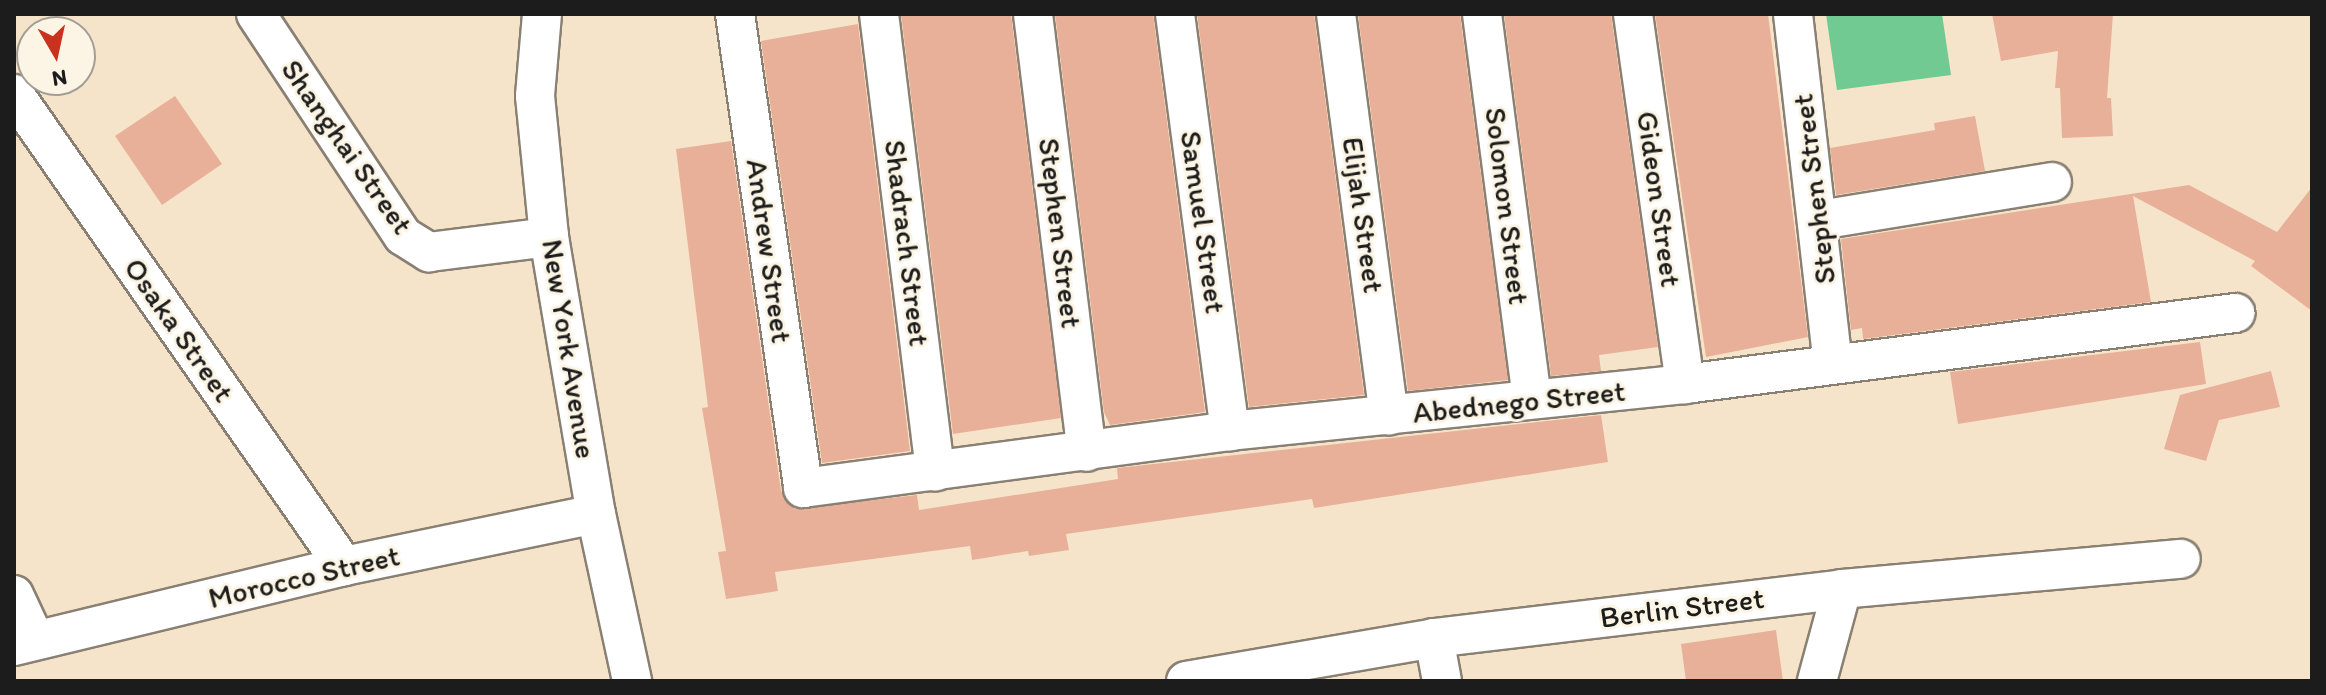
<!DOCTYPE html>
<html>
<head>
<meta charset="utf-8">
<style>
	body { margin:0 }
	#map { position:relative; width:2326px; height:695px; overflow:hidden; background:#f6e4ca; font-family:Itim,sans-serif }
	div>[style] { position:absolute }
	[style*='--x'] { left:calc(var(--x)*1px); top:calc(var(--y)*1px); width:calc(var(--w)*1px); rotate:calc(var(--a)*1deg) }
	.green>* { inset:0; background:#70ca91 }
	.building>* { inset:0; background:#e9b099 }
	.roads { filter:drop-shadow(2px 0 #898073) drop-shadow(-2px 0 #898073) drop-shadow(0 2px #898073) drop-shadow(0 -2px #898073) }
	.minor>* { height:38px; margin:-19px; padding:0 19px; transform-origin:19px; border-radius:19px; background:#fff }
	span { translate:-50% -50%; white-space:nowrap; text-align:center; line-height:1.15; -webkit-text-stroke:6px #fcf5e5; paint-order:stroke }
	.street-label { font-size:30px; color:#1c1c1c }
	.frame { position:absolute; inset:0; border:16px solid #1c1c1c; pointer-events:none }
	.north { position:absolute; left:16px; top:16px; width:80px; height:80px; box-sizing:border-box; background:#fcf5e5; border:2px solid #a29e95; border-radius:50%; rotate:171deg; font-size:22px; font-weight:700; line-height:32px; text-align:center; color:#1c1c1c }
	.north::after { content:''; display:block; margin:auto; width:28px; height:36px; background:#c8321e; clip-path:polygon(50% 0,100% 100%,50% 72%,0 100%) }
</style>
</head>
<body>
<div id="map">
	<div class="green">
		<div style="clip-path:polygon(1826px 14px,1942px 14px,1951px 75px,1837px 90px)"></div>
	</div>
	<div class="building">
		<div style="clip-path:polygon(901px 14px,1011px 14px,1061px 418px,953px 434px)"></div>
		<div style="clip-path:polygon(1055px 14px,1153px 14px,1205px 412px,1110px 425px,1104px 412px)"></div>
		<div style="clip-path:polygon(1197px 14px,1314px 14px,1364px 395px,1249px 407px)"></div>
		<div style="clip-path:polygon(1358px 14px,1460px 14px,1508px 380px,1408px 391px)"></div>
		<div style="clip-path:polygon(1504px 14px,1611px 14px,1658px 347px,1599px 355px,1601px 371px,1551px 376px)"></div>
		<div style="clip-path:polygon(1655px 14px,1768px 14px,1808px 337px,1706px 357px)"></div>
		<div style="clip-path:polygon(1992px 14px,2113px 14px,2107px 98px,2111px 98px,2113px 136px,2062px 138px,2060px 88px,2055px 88px,2058px 51px,2001px 61px)"></div>
		<div style="clip-path:polygon(858px 24px,910px 451px,822px 463px,761px 41px)"></div>
		<div style="clip-path:polygon(175px 96px,222px 164px,162px 205px,115px 136px)"></div>
		<div style="clip-path:polygon(1975px 116px,1985px 171px,1836px 195px,1830px 148px,1935px 130px,1934px 123px)"></div>
		<div style="clip-path:polygon(731px 141px,781px 491px,795px 509px,917px 495px,919px 510px,1118px 479px,1117px 468px,1601px 415px,1608px 462px,1314px 508px,1312px 499px,1066px 534px,1069px 550px,1029px 556px,1028px 551px,972px 560px,970px 546px,775px 572px,778px 591px,726px 599px,718px 552px,726px 551px,702px 408px,708px 407px,676px 149px)"></div>
		<div style="clip-path:polygon(2189px 185px,2277px 232px,2312px 187px,2312px 311px,2251px 266px,2255px 261px,2133px 196px,2151px 302px,1863px 339px,1862px 328px,1851px 330px,1841px 239px)"></div>
		<div style="clip-path:polygon(2200px 342px,2206px 384px,1958px 424px,1950px 372px)"></div>
		<div style="clip-path:polygon(2271px 371px,2280px 407px,2219px 420px,2206px 461px,2164px 449px,2180px 395px)"></div>
		<div style="clip-path:polygon(1776px 630px,1783px 681px,1686px 681px,1681px 644px)"></div>
	</div>
	<div class="roads">
		<div class="minor">
			<div style="--x:256;--y:14;--w:266;--a:56.5"></div>
			<div style="--x:403;--y:236;--w:31;--a:32"></div>
			<div style="--x:429;--y:252;--w:121;--a:-7.1"></div>
			<div style="--x:542;--y:14;--w:82;--a:94.9"></div>
			<div style="--x:535;--y:96;--w:142;--a:84.3"></div>
			<div style="--x:549;--y:237;--w:281;--a:80.4"></div>
			<div style="--x:596;--y:514;--w:171;--a:77.8"></div>
			<div style="--x:735;--y:14;--w:479;--a:81.8"></div>
			<div style="--x:803;--y:488;--w:431;--a:-7.6"></div>
			<div style="--x:1230;--y:431;--w:457;--a:-5.9"></div>
			<div style="--x:1685;--y:384;--w:555;--a:-7.36"></div>
			<div style="--x:879;--y:14;--w:461;--a:83"></div>
			<div style="--x:1033;--y:14;--w:441;--a:83"></div>
			<div style="--x:1175;--y:14;--w:421;--a:82.5"></div>
			<div style="--x:1336;--y:14;--w:405;--a:82.5"></div>
			<div style="--x:1482;--y:14;--w:387;--a:82.6"></div>
			<div style="--x:1633;--y:14;--w:374;--a:82"></div>
			<div style="--x:1793;--y:14;--w:352;--a:83.5"></div>
			<div style="--x:14;--y:94;--w:576;--a:55.04"></div>
			<div style="--x:1820;--y:220;--w:235;--a:-9.3"></div>
			<div style="--x:14;--y:595;--w:50;--a:65"></div>
			<div style="--x:1434;--y:638;--w:44;--a:79.5"></div>
			<div style="--x:14;--y:646;--w:340;--a:-13.6"></div>
			<div style="--x:344;--y:566;--w:257;--a:-11.7"></div>
			<div style="--x:1186;--y:681;--w:252;--a:-9.8"></div>
			<div style="--x:1434;--y:638;--w:411;--a:-6.8"></div>
			<div style="--x:1842;--y:589;--w:340;--a:-5.1"></div>
			<div style="--x:1817;--y:681;--w:95;--a:-74.8"></div>
		</div>
	</div>
	<div class="street-label">
		<span style="left:347px;top:147px;rotate:55deg">Shanghai Street</span>
		<span style="left:1814px;top:189px;rotate:-97deg">Stephen Street</span>
		<span style="left:1659px;top:199px;rotate:82deg">Gideon Street</span>
		<span style="left:1507px;top:206px;rotate:83deg">Solomon Street</span>
		<span style="left:1363px;top:215px;rotate:82deg">Elijah Street</span>
		<span style="left:1203px;top:222px;rotate:82deg">Samuel Street</span>
		<span style="left:1060px;top:233px;rotate:83deg">Stephen Street</span>
		<span style="left:907px;top:243px;rotate:83deg">Shadrach Street</span>
		<span style="left:769px;top:251px;rotate:82deg">Andrew Street</span>
		<span style="left:179px;top:330px;rotate:55deg">Osaka Street</span>
		<span style="left:569px;top:349px;rotate:81deg">New York Avenue</span>
		<span style="left:1519px;top:402px;rotate:-6deg">Abednego Street</span>
		<span style="left:304px;top:577px;rotate:-13deg">Morocco Street</span>
		<span style="left:1682px;top:608px;rotate:-7deg">Berlin Street</span>
	</div>
	<div class="frame"></div>
	<div class="north">N</div>
</div>
</body>
</html>
